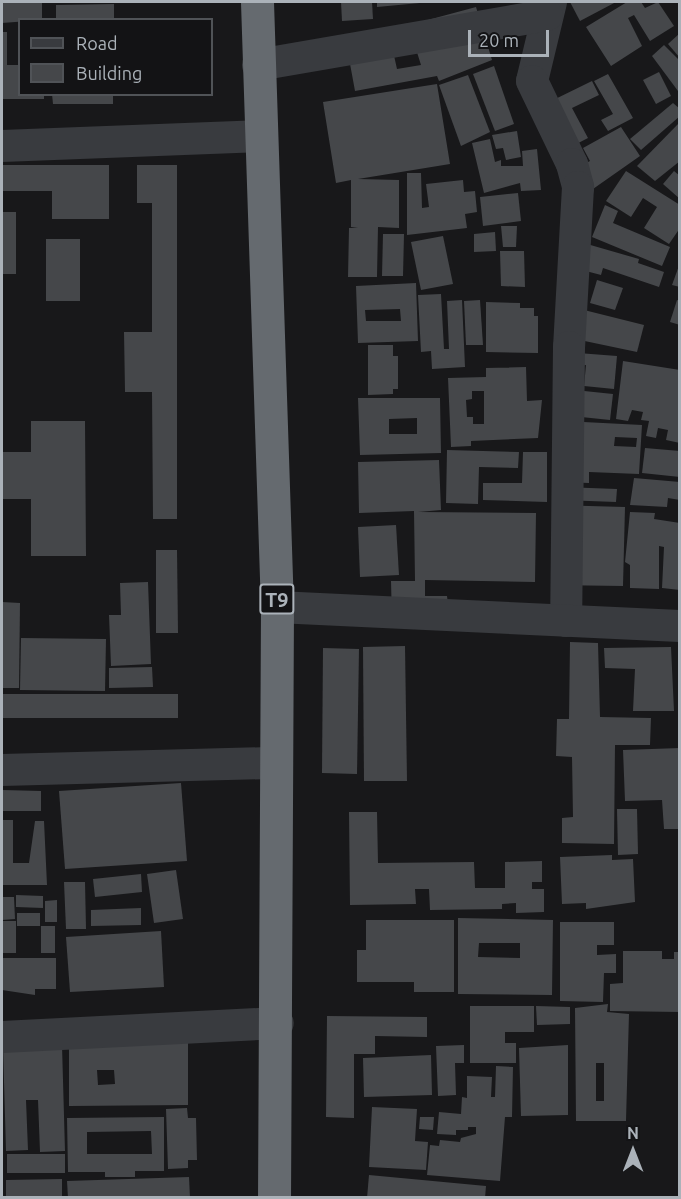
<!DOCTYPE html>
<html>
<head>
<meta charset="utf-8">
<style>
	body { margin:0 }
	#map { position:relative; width:681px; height:1199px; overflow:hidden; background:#18181a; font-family:Ubuntu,sans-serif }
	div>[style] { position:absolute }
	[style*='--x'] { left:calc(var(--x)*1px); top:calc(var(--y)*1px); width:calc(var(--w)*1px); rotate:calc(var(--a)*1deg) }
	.building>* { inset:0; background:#45474a }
	.street>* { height:32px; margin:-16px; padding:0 16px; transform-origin:16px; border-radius:16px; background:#393b3f }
	.highway>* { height:33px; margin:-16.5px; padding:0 16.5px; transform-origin:16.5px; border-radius:16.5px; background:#656a6f }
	span { translate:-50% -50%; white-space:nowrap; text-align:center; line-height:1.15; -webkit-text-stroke:4.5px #131315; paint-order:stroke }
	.shield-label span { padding:2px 4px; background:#131315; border:2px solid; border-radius:4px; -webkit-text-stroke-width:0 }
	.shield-label { font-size:20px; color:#abb2b9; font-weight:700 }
	.frame { position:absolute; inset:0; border:3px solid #abb2b9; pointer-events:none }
	.legend { position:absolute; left:18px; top:18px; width:195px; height:78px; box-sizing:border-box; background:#131315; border:2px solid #505357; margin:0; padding:8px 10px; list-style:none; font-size:18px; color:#abb2b9 }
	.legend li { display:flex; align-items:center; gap:12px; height:30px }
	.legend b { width:30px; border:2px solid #505357 }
	.north { position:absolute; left:603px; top:1121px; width:60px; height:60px; -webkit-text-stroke:4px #131315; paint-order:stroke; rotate:0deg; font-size:16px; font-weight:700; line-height:24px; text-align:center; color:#abb2b9 }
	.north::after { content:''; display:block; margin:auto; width:21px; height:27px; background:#abb2b9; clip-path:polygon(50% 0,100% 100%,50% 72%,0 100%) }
	.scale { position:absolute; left:468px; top:30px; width:81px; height:27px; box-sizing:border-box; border:3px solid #abb2b9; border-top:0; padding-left:8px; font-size:18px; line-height:21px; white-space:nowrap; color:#abb2b9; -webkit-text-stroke:4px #131315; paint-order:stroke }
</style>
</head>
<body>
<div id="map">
	<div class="building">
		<div style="clip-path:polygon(341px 2px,372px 2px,373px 19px,342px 21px)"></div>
		<div style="clip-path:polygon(377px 2px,420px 2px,420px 3px,377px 7px)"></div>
		<div style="clip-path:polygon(570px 2px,616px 2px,580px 21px)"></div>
		<div style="clip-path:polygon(627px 2px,641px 2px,645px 8px,658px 2px,674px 26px,650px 41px,634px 15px,628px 18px,642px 46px,611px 66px,586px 27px)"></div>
		<div style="clip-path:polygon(2px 3px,42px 3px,42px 20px,2px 23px)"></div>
		<div style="clip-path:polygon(114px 4px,114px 20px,56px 20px,56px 5px)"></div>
		<div style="clip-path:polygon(evenodd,476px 7px,492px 60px,439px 81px,437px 76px,355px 91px,346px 42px,476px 7px,415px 46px,421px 65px,397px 69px,393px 51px,415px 46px)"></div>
		<div style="clip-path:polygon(2px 32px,7px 32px,7px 65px,20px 65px,20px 94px,44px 94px,44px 99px,2px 99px)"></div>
		<div style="clip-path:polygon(680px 33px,680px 58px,668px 44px)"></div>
		<div style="clip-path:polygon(664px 45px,680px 61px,678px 91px,652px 56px)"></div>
		<div style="clip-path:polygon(494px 66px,514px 124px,495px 131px,473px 74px)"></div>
		<div style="clip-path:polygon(659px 72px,671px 96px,656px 104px,643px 80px)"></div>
		<div style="clip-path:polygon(608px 74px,633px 118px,608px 131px,601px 120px,613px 114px,594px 81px)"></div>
		<div style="clip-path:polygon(468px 75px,490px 132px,461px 146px,439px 85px)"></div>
		<div style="clip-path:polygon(592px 81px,599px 95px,572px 108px,588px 138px,559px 153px,541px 106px)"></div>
		<div style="clip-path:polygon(437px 84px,450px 164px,358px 179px,399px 180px,399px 228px,378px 227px,377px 277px,348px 277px,349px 228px,358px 228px,351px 227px,351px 180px,336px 183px,323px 102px)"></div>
		<div style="clip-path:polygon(52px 94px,113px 94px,113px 104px,53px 104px)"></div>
		<div style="clip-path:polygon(673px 103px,680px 109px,680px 116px,641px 150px,630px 139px)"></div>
		<div style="clip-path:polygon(680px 122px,680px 161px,655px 181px,637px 166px)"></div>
		<div style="clip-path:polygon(621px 127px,640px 156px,583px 196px,570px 171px,590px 161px,583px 148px)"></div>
		<div style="clip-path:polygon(517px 131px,521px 157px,506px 160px,503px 148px,496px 149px,492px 135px)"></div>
		<div style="clip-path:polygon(490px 139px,495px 162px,501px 160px,501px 166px,523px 166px,522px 151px,537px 149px,541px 190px,521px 191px,520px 183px,484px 193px,472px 143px)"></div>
		<div style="clip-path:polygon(2px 165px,109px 165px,109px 219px,52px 219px,52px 191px,2px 191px)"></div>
		<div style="clip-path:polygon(137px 165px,177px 165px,177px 519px,153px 519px,152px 392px,125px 392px,124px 332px,152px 332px,152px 203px,137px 203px)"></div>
		<div style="clip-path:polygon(626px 171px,680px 205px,680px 228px,669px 244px,644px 228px,657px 207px,643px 198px,631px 217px,606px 201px)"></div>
		<div style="clip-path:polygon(674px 171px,680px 176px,680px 199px,663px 184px)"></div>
		<div style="clip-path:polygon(407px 173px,421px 173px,422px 208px,429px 207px,426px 184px,463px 180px,464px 192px,475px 191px,477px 212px,465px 214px,467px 228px,407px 235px)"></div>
		<div style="clip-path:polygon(518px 193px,521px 221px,483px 226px,480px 197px)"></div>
		<div style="clip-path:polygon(605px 205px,618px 211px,613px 223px,670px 247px,662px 266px,592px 237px)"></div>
		<div style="clip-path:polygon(2px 212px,16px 212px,16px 274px,2px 274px)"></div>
		<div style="clip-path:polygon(501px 226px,517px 226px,516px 247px,503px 247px)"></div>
		<div style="clip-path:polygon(495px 232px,496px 251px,474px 252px,474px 234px)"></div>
		<div style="clip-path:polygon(383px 234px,404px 234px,403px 276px,382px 276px)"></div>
		<div style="clip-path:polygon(443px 236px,453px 284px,421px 290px,411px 242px)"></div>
		<div style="clip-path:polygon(46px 239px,80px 239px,80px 301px,46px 301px)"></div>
		<div style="clip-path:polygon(587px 244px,639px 259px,638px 263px,664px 272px,659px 287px,603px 268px,601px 275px,582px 270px)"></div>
		<div style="clip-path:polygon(500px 251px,524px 251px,525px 287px,501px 286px)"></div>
		<div style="clip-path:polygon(680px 263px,680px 287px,672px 285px)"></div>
		<div style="clip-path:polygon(597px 280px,623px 288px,615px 310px,590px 303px)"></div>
		<div style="clip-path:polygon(evenodd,416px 283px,418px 341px,358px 343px,356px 286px,416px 283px,400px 309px,401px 321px,366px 321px,365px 310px,400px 309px)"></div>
		<div style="clip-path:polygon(441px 294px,444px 349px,449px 349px,447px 301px,462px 300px,465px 367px,432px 369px,431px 351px,421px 352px,418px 295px)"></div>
		<div style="clip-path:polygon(480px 300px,483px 345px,466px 345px,464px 301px)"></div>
		<div style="clip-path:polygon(677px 300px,680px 301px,680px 325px,670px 322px)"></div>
		<div style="clip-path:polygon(486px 302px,520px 303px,520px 308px,534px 308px,534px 316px,538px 316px,538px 353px,486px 352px)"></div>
		<div style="clip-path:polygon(564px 305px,644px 325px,637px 352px,556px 335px)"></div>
		<div style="clip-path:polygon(368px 345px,393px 345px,393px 356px,398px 356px,398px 389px,393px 389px,393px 394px,368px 395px)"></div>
		<div style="clip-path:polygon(578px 353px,617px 356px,614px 389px,584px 386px,586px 365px,578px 366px)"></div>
		<div style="clip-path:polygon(623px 361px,680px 370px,680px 443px,666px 440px,668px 430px,658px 428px,656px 438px,646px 436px,649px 421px,641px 420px,643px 412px,632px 410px,628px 421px,616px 419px)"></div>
		<div style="clip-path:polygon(evenodd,526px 367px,527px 401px,542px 400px,538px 438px,471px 441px,471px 446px,451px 447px,448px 378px,486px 377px,486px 368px,526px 367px,472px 391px,484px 391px,484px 424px,473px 424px,473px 417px,467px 417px,466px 400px,472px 399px,472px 391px)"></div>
		<div style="clip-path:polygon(565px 389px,613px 394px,610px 420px,562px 415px)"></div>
		<div style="clip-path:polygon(evenodd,358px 398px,440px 398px,441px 453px,360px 455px,358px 398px,417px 418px,417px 434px,389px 434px,389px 419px,417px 418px)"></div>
		<div style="clip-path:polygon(31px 421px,85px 421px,86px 556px,31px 556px,31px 499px,2px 499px,2px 452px,31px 452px)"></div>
		<div style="clip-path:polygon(evenodd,564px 421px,642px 425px,639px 474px,589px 472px,589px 483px,560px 482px,564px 421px,615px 437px,637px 438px,636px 447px,614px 446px,615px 437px)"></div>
		<div style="clip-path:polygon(645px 448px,680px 451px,680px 477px,642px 473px)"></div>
		<div style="clip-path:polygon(447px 450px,519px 452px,518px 468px,479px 467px,478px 504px,446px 503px)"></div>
		<div style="clip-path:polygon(523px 452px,547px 452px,547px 502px,483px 500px,483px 483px,522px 483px)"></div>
		<div style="clip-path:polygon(439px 460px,441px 510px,418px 512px,536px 513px,535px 582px,425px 580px,425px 596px,447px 596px,448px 604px,392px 621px,391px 581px,415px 581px,414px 511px,359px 513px,358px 462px)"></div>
		<div style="clip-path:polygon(634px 478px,680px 482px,680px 500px,668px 498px,667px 507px,630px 505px)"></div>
		<div style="clip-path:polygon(563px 487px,617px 489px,616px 502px,562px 500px)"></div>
		<div style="clip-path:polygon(553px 505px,625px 507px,623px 586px,552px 585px)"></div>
		<div style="clip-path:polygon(630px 512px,655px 513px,654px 519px,680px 523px,680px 590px,662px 588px,664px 547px,659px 546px,659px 589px,630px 588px,630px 565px,625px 562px)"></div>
		<div style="clip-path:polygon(396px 525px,399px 575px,360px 577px,358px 527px)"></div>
		<div style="clip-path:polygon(156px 550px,177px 550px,178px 633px,156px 633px)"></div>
		<div style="clip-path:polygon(148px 582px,151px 664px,111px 666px,109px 615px,121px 615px,120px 583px)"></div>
		<div style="clip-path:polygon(2px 602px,20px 603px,19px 688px,2px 688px)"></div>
		<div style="clip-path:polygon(21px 638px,106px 639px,105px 691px,20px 690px)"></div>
		<div style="clip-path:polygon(570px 642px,598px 643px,600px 717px,651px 718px,650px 745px,615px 745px,614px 844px,562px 843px,562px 818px,573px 817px,572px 757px,556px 756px,557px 719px,569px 719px)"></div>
		<div style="clip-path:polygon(405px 646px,407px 781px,364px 781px,363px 647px)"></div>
		<div style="clip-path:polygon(671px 647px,674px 711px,633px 711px,635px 669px,605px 668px,604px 648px)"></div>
		<div style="clip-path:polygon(323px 648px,359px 649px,357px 774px,322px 773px)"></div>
		<div style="clip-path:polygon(152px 667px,153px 687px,109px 688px,109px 668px)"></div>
		<div style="clip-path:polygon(2px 694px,178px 694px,178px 718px,2px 718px)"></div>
		<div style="clip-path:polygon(680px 748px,680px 829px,664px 829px,662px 800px,625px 801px,623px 750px)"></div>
		<div style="clip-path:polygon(181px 783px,187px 861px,65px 869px,59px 791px)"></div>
		<div style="clip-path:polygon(2px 790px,41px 791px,41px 811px,2px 811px)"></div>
		<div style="clip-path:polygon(617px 809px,637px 809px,638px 854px,618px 855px)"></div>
		<div style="clip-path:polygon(349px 812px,377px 812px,378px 863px,474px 862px,475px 888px,505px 888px,505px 862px,542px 861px,542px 882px,532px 882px,532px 889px,544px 889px,544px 912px,516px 913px,516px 903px,502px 904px,502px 909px,430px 910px,429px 889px,415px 889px,416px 904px,350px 905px)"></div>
		<div style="clip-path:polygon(2px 820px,13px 820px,13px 863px,29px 863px,35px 821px,44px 821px,47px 885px,2px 885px)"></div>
		<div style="clip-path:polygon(612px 855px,612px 860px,633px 859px,635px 902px,586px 909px,586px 903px,562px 904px,560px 857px)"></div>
		<div style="clip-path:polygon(176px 870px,183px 919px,154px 923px,147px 874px)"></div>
		<div style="clip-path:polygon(141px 874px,142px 892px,95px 897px,93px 879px)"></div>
		<div style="clip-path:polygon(64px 882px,85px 882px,86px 929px,66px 929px)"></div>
		<div style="clip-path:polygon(16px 895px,43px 896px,43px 908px,16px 907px)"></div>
		<div style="clip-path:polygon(2px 897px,14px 897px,15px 919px,2px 920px)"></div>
		<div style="clip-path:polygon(57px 900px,57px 922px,45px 922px,45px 901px)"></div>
		<div style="clip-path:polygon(141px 908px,141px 925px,91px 926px,91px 910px)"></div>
		<div style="clip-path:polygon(17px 913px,40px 913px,40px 926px,17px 926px)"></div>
		<div style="clip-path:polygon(evenodd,458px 918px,553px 920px,552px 995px,458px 994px,458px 918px,479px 943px,520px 943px,520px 958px,478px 957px,479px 943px)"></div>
		<div style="clip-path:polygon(366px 920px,454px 920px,454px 992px,414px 992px,414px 982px,357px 982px,357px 950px,366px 950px)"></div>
		<div style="clip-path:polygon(2px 921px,16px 921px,16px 953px,2px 953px)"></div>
		<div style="clip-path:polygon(560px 922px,614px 922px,614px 945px,597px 945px,597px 955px,616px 954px,616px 973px,604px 973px,603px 1002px,560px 1001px)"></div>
		<div style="clip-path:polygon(41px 926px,55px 926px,55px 953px,41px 953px)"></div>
		<div style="clip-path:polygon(161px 931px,164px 987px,70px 992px,66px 937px)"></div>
		<div style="clip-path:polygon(623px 951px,662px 951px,662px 959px,674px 959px,674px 952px,680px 952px,680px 1012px,610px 1011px,610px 984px,623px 983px)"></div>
		<div style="clip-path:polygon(2px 958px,56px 958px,56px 989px,35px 989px,35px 995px,2px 990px)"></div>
		<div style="clip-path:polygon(evenodd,608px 1004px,607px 1012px,629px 1014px,626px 1121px,576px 1121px,575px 1008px,608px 1004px,596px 1063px,604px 1063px,604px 1101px,596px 1101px,596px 1063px)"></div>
		<div style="clip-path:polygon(470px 1006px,534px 1006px,534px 1032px,505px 1032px,505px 1043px,516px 1043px,516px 1063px,470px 1063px)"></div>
		<div style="clip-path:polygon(536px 1006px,570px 1007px,570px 1024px,537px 1025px)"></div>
		<div style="clip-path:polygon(327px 1016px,427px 1017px,427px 1037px,375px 1036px,375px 1054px,354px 1054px,354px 1118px,326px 1117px)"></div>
		<div style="clip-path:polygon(evenodd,69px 1030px,188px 1036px,188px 1105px,69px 1106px,69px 1030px,97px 1070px,114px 1070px,115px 1084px,98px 1085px,97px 1070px)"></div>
		<div style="clip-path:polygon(62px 1045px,65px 1151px,40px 1152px,38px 1100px,26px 1100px,28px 1150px,6px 1151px,3px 1047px)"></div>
		<div style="clip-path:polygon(464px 1045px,464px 1063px,455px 1063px,456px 1095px,438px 1096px,436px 1046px)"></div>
		<div style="clip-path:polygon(568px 1045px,568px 1115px,521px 1116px,519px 1048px)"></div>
		<div style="clip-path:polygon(431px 1055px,432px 1095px,364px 1097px,363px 1058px)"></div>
		<div style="clip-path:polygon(496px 1066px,513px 1067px,512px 1117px,505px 1117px,500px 1181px,427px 1175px,430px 1145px,439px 1146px,440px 1140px,460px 1142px,461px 1138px,476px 1134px,476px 1127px,468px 1127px,468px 1130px,456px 1130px,456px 1135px,437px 1134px,439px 1112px,461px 1114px,462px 1097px,467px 1098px,467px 1076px,492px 1077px,491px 1097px,495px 1097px)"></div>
		<div style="clip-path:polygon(372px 1107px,417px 1109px,415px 1141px,428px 1142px,426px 1170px,369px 1167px)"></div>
		<div style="clip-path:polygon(187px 1108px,188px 1118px,196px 1118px,197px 1160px,188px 1160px,188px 1168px,168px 1169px,166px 1109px)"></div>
		<div style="clip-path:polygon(evenodd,164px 1117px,164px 1171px,135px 1171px,135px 1177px,105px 1177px,105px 1172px,68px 1172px,67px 1118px,164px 1117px,151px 1131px,152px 1154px,87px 1154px,87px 1132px,151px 1131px)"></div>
		<div style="clip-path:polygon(420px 1117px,434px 1117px,433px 1130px,419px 1129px)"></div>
		<div style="clip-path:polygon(7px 1154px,65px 1154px,65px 1173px,7px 1173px)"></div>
		<div style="clip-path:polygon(369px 1175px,486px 1186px,485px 1198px,367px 1198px)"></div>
		<div style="clip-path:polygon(189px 1177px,190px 1198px,68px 1198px,67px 1181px)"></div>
		<div style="clip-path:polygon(62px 1179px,62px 1198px,6px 1198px,6px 1180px)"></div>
	</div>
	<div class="street">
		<div style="--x:551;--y:2;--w:81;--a:103.5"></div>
		<div style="--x:532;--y:81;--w:92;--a:64.3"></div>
		<div style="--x:572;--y:164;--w:24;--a:75"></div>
		<div style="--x:578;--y:187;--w:160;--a:93.2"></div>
		<div style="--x:569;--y:347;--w:274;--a:90.6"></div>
		<div style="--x:258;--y:65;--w:293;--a:-9.8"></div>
		<div style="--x:2;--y:146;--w:258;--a:-2.2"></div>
		<div style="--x:277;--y:607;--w:403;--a:2.7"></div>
		<div style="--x:2;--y:770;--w:274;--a:-1.5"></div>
		<div style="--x:2;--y:1037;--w:276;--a:-2.9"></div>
	</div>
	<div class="highway">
		<div style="--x:257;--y:2;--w:605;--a:88.11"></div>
		<div style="--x:277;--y:607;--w:591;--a:90.29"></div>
	</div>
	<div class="shield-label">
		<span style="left:277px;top:599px">T9</span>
	</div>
	<div class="frame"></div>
	<ul class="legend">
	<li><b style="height:8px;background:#393b3f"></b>Road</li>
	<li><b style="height:16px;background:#45474a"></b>Building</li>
	</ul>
	<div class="north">N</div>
	<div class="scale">20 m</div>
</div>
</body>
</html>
